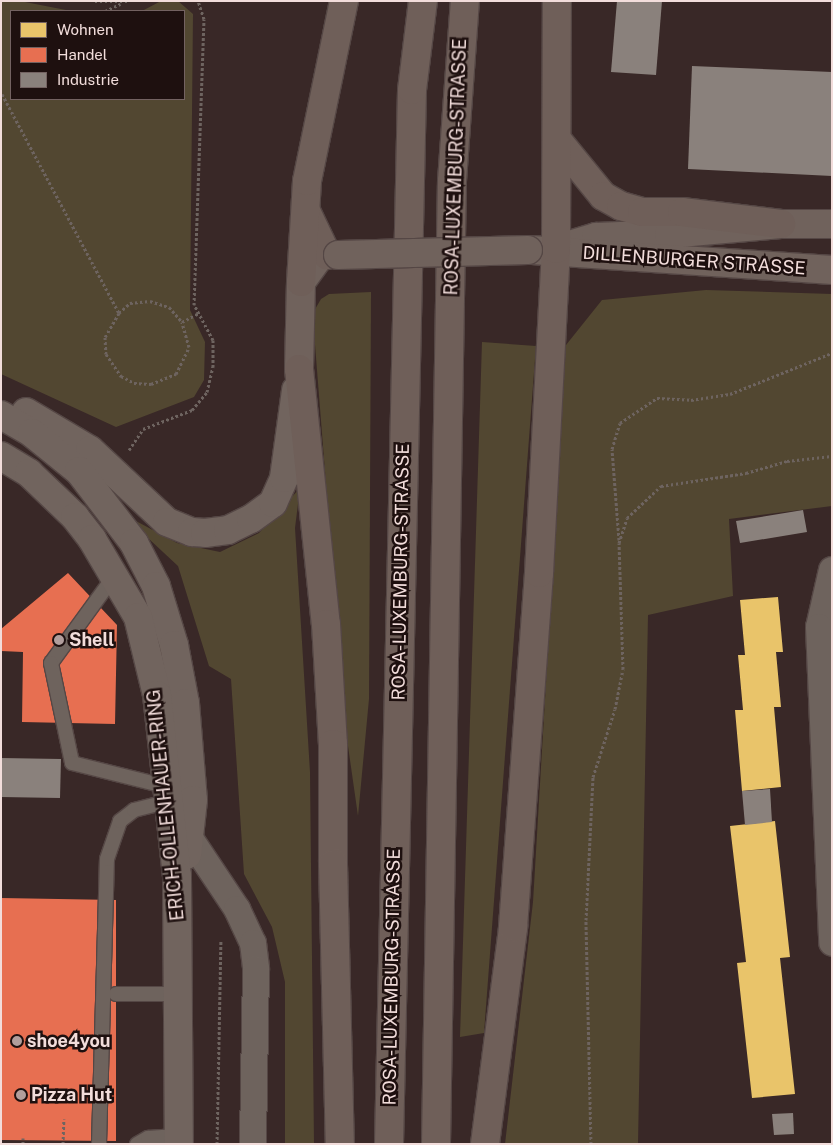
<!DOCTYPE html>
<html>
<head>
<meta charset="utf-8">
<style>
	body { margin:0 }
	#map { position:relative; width:833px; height:1145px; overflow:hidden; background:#392827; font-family:"Public Sans",sans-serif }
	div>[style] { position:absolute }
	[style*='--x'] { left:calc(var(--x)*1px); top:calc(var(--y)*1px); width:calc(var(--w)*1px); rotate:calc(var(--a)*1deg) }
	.green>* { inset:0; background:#524731 }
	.homes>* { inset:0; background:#e9c46a }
	.shops>* { inset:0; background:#e76f51 }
	.industry>* { inset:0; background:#8a817c }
	.path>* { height:3px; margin-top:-1.5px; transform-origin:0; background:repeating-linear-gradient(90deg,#6e6460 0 2.5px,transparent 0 5px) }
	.roads { filter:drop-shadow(1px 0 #554745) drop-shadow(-1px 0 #554745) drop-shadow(0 1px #554745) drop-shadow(0 -1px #554745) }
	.lane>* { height:14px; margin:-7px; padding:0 7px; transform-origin:7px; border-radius:7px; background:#6e635d }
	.street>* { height:26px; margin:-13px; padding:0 13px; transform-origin:13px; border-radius:13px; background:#6e635d }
	.secondary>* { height:28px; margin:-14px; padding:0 14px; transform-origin:14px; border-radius:14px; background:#71645e }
	.primary>* { height:28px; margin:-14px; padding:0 14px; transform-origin:14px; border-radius:14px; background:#70625c }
	.highway>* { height:28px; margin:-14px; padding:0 14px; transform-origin:14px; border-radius:14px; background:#6f5f59 }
	.bridges { filter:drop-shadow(1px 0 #554745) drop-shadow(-1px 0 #554745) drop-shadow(0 1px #554745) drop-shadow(0 -1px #554745) }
	.primary-bridge>* { height:28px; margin:-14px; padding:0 14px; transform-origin:14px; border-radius:14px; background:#70625c }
	.dots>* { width:14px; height:14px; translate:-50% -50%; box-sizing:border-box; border:2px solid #1e100f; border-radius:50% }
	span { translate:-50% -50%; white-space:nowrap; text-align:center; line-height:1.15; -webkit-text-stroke:5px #1e100f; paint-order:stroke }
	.street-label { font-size:18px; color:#f2dddb }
	.poi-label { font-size:18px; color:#f2dddb; font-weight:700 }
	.left { translate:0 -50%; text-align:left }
	.frame { position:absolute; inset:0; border:2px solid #f2dddb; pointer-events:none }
	.legend { position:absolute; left:10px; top:10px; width:175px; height:90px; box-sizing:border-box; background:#1e100f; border:1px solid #736261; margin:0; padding:6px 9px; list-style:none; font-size:15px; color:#f2dddb }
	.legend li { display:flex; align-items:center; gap:10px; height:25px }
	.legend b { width:25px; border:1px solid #736261 }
</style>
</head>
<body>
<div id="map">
	<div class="green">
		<div style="clip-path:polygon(1px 1px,20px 1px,71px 11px,11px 11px,11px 99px,184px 99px,184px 11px,142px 11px,161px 1px,178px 1px,193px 14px,190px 310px,205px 342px,204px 380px,194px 397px,116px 427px,1px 374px)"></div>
		<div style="clip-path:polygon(706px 290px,832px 294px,832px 506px,729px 519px,733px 596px,648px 615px,638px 1144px,505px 1144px,533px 902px,566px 345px,602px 300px)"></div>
		<div style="clip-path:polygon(371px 292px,369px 699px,358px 816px,345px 725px,314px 332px,314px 311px,321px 299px,329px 294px)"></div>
		<div style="clip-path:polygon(482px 342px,536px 346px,484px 1033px,460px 1037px)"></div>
		<div style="clip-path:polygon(300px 488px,295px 528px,310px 772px,314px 1144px,285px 1144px,285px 982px,272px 927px,244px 874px,231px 679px,209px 666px,178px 566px,149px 539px,136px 521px,177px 543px,220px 552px,259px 533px)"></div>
	</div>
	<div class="homes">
		<div style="clip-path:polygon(778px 597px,783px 652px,776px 652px,781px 707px,774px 707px,781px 787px,742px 791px,735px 710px,743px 710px,738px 655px,745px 655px,740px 600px)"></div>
		<div style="clip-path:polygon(775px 821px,790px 957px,780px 958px,795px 1094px,752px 1098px,737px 963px,746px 962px,730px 826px)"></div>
	</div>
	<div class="shops">
		<div style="clip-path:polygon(68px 573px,117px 625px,115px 724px,22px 722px,23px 652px,1px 651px,1px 629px)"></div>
		<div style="clip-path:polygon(1px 898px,116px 900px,116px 1141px,2px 1140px)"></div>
	</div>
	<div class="industry">
		<div style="clip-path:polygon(617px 1px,662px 1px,656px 75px,611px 72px)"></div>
		<div style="clip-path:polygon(692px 66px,832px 72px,832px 176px,688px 169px)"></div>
		<div style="clip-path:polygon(803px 510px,807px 532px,740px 543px,736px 521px)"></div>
		<div style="clip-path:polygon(1px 758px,61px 759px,60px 798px,1px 797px)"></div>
		<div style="clip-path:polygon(770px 789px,772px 822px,745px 825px,742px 791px)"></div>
		<div style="clip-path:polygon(793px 1113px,794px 1134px,774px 1135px,772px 1114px)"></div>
	</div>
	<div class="path">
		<div style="--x:95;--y:1;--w:32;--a:0"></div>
		<div style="--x:105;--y:11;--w:17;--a:-25"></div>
		<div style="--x:2;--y:94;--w:248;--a:61.9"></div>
		<div style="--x:119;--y:313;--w:28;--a:120"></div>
		<div style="--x:105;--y:337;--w:17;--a:87"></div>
		<div style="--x:106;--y:354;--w:27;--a:56"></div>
		<div style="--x:121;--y:376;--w:15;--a:28"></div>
		<div style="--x:134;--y:383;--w:17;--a:3"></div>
		<div style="--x:151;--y:384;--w:27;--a:-22"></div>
		<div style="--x:176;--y:374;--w:30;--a:-64"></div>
		<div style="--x:189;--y:347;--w:26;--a:-106"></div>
		<div style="--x:182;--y:322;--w:19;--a:-28"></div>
		<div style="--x:119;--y:313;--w:15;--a:-42"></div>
		<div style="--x:130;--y:303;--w:20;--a:-6"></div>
		<div style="--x:150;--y:301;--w:20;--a:18"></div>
		<div style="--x:169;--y:307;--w:20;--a:49"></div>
		<div style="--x:129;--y:450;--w:25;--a:-56"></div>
		<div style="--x:143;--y:429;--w:53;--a:-21.2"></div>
		<div style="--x:192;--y:410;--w:23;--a:-50"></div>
		<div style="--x:207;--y:392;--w:26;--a:-77"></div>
		<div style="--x:213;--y:367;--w:27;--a:-90"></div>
		<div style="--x:213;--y:340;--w:40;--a:-118"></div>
		<div style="--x:194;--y:305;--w:286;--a:-88"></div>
		<div style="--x:204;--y:19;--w:19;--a:-108"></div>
		<div style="--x:619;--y:540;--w:91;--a:-94.4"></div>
		<div style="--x:612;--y:449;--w:27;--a:-73"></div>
		<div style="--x:620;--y:423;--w:45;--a:-34"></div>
		<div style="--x:657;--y:398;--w:34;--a:3"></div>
		<div style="--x:691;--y:400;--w:39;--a:-9"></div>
		<div style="--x:730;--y:394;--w:110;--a:-21.9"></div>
		<div style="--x:23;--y:1144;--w:6;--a:-90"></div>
		<div style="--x:63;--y:1144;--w:25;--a:-88"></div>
		<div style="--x:217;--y:1144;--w:203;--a:-88.9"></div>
		<div style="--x:591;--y:1144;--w:224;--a:-91.3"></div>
		<div style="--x:586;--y:920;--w:143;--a:-87.2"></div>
		<div style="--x:593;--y:777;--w:71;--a:-72.1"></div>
		<div style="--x:615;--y:709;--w:41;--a:-78.7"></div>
		<div style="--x:623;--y:669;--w:126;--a:-91.8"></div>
		<div style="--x:619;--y:543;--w:26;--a:-72"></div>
		<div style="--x:627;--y:518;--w:47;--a:-43.3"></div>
		<div style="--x:661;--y:486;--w:86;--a:-8.7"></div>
		<div style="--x:746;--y:473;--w:43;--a:-16.3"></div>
		<div style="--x:787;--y:461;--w:45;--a:-6.3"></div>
	</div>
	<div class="roads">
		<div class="lane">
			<div style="--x:115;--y:575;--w:109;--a:126"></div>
			<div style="--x:51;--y:663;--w:102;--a:78.1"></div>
			<div style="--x:72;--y:763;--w:99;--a:14"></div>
			<div style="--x:116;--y:994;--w:64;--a:0"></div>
			<div style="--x:99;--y:1144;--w:285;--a:-88.4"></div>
			<div style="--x:107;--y:859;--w:40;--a:-71.1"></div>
			<div style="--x:120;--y:821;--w:18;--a:-38"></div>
			<div style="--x:134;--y:810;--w:37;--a:-14"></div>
			<div style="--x:137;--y:1144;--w:13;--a:-29"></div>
			<div style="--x:148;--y:1138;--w:31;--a:-4"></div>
		</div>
		<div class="street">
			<div style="--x:832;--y:570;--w:58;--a:102.8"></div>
			<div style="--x:819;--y:627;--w:316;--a:87.6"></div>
			<div style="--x:189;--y:837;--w:87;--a:56.3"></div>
			<div style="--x:237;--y:909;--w:38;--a:65"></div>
			<div style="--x:253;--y:943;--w:26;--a:83"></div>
			<div style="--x:256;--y:969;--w:175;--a:91"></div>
		</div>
		<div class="secondary">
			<div style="--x:26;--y:412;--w:74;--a:30.7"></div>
			<div style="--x:90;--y:450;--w:105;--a:43.1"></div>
			<div style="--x:167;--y:522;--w:27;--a:22"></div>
			<div style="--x:192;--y:532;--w:13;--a:4"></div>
			<div style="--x:205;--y:533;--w:23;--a:-7"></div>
			<div style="--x:228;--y:530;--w:25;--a:-26"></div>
			<div style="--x:251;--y:519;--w:27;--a:-36"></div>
			<div style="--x:273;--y:503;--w:27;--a:-66"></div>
			<div style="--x:284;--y:478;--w:89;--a:-82.2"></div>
			<div style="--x:1;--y:415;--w:36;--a:30"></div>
			<div style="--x:32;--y:433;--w:60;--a:39"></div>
			<div style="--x:79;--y:471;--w:91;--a:52.6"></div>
			<div style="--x:134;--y:543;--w:48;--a:62.9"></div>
			<div style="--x:156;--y:586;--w:62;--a:73"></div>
			<div style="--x:174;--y:645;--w:59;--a:79.3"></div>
			<div style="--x:185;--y:703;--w:97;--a:85.3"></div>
			<div style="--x:193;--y:800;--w:55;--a:96.2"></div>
			<div style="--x:1;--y:456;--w:33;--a:31"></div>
			<div style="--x:29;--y:473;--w:64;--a:43.7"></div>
			<div style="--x:75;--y:517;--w:28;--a:52"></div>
			<div style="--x:92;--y:539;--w:91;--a:59.5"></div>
			<div style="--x:138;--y:617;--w:80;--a:76.3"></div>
			<div style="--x:157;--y:695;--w:182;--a:83.7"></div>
			<div style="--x:177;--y:876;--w:268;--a:89.6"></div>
		</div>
		<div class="primary">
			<div style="--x:560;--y:248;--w:38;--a:-17"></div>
			<div style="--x:596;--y:237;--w:73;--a:-2.4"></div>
			<div style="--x:669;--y:234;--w:112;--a:-5.1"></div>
			<div style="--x:781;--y:224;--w:51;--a:0"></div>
			<div style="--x:532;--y:250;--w:301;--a:3.8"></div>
			<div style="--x:299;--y:369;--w:87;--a:-88.7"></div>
			<div style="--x:301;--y:282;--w:24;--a:-54"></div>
		</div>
		<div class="highway">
			<div style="--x:559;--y:142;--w:70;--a:50.8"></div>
			<div style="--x:603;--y:196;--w:21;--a:29"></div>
			<div style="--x:621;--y:206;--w:22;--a:16"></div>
			<div style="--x:642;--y:212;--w:40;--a:0"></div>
			<div style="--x:682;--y:212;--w:100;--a:6.9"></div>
			<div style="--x:306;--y:211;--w:49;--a:64.5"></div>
			<div style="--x:301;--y:282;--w:101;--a:-86.6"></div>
			<div style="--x:307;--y:181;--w:184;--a:-78.4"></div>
			<div style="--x:299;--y:369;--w:256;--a:84"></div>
			<div style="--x:326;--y:624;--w:120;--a:86.7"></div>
			<div style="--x:333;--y:744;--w:120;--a:90"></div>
			<div style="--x:333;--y:864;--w:280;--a:88.6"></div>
			<div style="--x:389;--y:1144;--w:1054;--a:-88.75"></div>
			<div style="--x:412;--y:90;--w:90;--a:-83"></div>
			<div style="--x:436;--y:1144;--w:963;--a:-89.05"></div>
			<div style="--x:452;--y:181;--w:180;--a:-85.9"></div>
			<div style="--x:485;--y:1144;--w:219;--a:-82.6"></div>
			<div style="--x:513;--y:927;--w:355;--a:-85.8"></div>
			<div style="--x:539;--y:573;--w:324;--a:-87"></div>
			<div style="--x:556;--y:249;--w:248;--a:-89.8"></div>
		</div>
	</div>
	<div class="bridges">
		<div class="primary-bridge">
			<div style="--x:338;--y:255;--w:190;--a:-1.5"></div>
		</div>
	</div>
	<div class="dots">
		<div style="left:59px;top:640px;background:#b19e9c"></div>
		<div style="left:17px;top:1041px;background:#b19e9c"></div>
		<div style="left:21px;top:1095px;background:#b19e9c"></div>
	</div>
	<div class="street-label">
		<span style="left:456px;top:167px;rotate:-88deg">ROSA-LUXEMBURG-STRASSE</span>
		<span style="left:694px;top:261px;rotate:4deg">DILLENBURGER STRASSE</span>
		<span style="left:401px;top:572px;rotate:-89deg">ROSA-LUXEMBURG-STRASSE</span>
		<span style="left:166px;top:805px;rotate:-96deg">ERICH-OLLENHAUER-RING</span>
		<span style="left:392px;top:977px;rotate:-89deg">ROSA-LUXEMBURG-STRASSE</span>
	</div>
	<div class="poi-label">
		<span class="left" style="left:69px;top:640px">Shell</span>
		<span class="left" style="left:27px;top:1041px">shoe4you</span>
		<span class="left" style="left:31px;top:1095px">Pizza Hut</span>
	</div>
	<div class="frame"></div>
	<ul class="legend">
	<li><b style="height:14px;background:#e9c46a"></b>Wohnen</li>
	<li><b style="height:14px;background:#e76f51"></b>Handel</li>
	<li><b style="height:14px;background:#8a817c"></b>Industrie</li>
	</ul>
</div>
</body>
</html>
